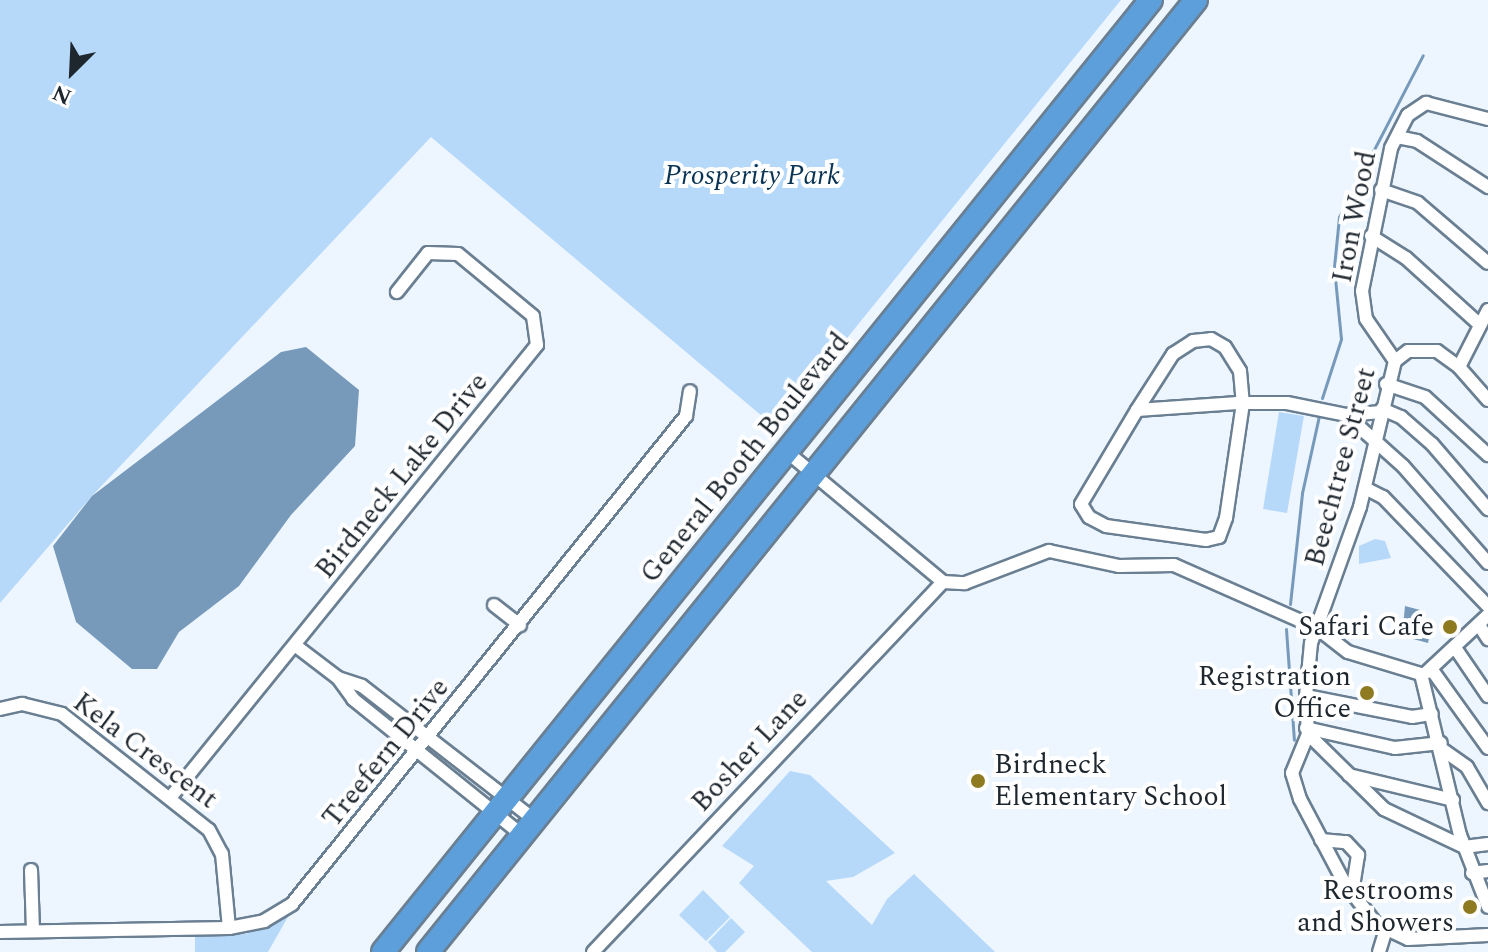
<!DOCTYPE html>
<html>
<head>
<meta charset="utf-8">
<style>
	body { margin:0 }
	#map { position:relative; width:1488px; height:952px; overflow:hidden; background:#edf6ff; font-family:Spectral,serif }
	div>[style] { position:absolute }
	[style*='--x'] { left:calc(var(--x)*1px); top:calc(var(--y)*1px); width:calc(var(--w)*1px); rotate:calc(var(--a)*1deg) }
	.green>* { inset:0; background:#b7d9f9 }
	.water>* { inset:0; background:#779abb }
	.stream>* { height:3px; margin:-1.5px; padding:0 1.5px; transform-origin:1.5px; border-radius:1.5px; background:#779abb }
	.roads { filter:drop-shadow(2px 0 #6a7f92) drop-shadow(-2px 0 #6a7f92) drop-shadow(0 2px #6a7f92) drop-shadow(0 -2px #6a7f92) }
	.street>* { height:12px; margin:-6px; padding:0 6px; transform-origin:6px; border-radius:6px; background:#fff }
	.highway>* { height:22px; margin:-11px; padding:0 11px; transform-origin:11px; border-radius:11px; background:#5d9fdb }
	.dots>* { width:22px; height:22px; translate:-50% -50%; box-sizing:border-box; border:4px solid #fff; border-radius:50% }
	span { translate:-50% -50%; white-space:nowrap; text-align:center; line-height:1.15; -webkit-text-stroke:8px #fff; paint-order:stroke }
	.park-label { font-size:28px; color:#093354; font-style:italic }
	.street-label { font-size:28px; color:#1e262e }
	.poi-label { font-size:28px; color:#1e262e }
	.right { translate:-100% -50%; text-align:right }
	.left { translate:0 -50%; text-align:left }
	.north { position:absolute; left:32px; top:32px; width:80px; height:80px; -webkit-text-stroke:6px #fff; paint-order:stroke; rotate:204deg; font-size:22px; font-weight:700; line-height:32px; text-align:center; color:#1e262e }
	.north::after { content:''; display:block; margin:auto; width:28px; height:36px; background:#1e262e; clip-path:polygon(50% 0,100% 100%,50% 72%,0 100%) }
</style>
</head>
<body>
<div id="map">
	<div class="green">
		<div style="clip-path:polygon(0 0,1121px 0,775px 427px,431px 137px,92px 496px,0 603px)"></div>
		<div style="clip-path:polygon(1279px 412px,1304px 416px,1287px 513px,1263px 509px)"></div>
		<div style="clip-path:polygon(1375px 539px,1385px 541px,1391px 558px,1359px 564px,1359px 546px)"></div>
		<div style="clip-path:polygon(790px 771px,810px 775px,895px 853px,853px 877px,826px 881px,872px 925px,887px 899px,914px 874px,995px 952px,812px 952px,739px 883px,754px 866px,722px 846px)"></div>
		<div style="clip-path:polygon(703px 890px,730px 917px,706px 941px,679px 915px)"></div>
		<div style="clip-path:polygon(289px 915px,268px 952px,195px 952px,195px 935px,246px 934px)"></div>
		<div style="clip-path:polygon(731px 918px,745px 932px,725px 952px,717px 952px,708px 942px)"></div>
	</div>
	<div class="water">
		<div style="clip-path:polygon(306px 347px,359px 390px,355px 446px,291px 515px,239px 586px,179px 632px,157px 669px,132px 669px,76px 622px,53px 546px,92px 496px,281px 352px)"></div>
		<div style="clip-path:polygon(1405px 606px,1424px 611px,1418px 630px,1430px 633px,1428px 643px,1402px 636px)"></div>
	</div>
	<div class="stream">
		<div style="--x:1322;--y:398;--w:62;--a:-72.1"></div>
		<div style="--x:1341;--y:339;--w:72;--a:-95.6"></div>
		<div style="--x:1334;--y:267;--w:50;--a:-84.3"></div>
		<div style="--x:1339;--y:217;--w:182;--a:-62.6"></div>
		<div style="--x:1290;--y:604;--w:112;--a:-83.8"></div>
		<div style="--x:1302;--y:493;--w:79;--a:-77.6"></div>
		<div style="--x:1286;--y:629;--w:111;--a:85.9"></div>
	</div>
	<div class="roads">
		<div class="street">
			<div style="--x:1397;--y:137;--w:20;--a:11"></div>
			<div style="--x:1417;--y:141;--w:85;--a:32.9"></div>
			<div style="--x:1381;--y:190;--w:39;--a:19"></div>
			<div style="--x:1418;--y:203;--w:92;--a:40.6"></div>
			<div style="--x:1371;--y:236;--w:41;--a:32.2"></div>
			<div style="--x:1406;--y:258;--w:98;--a:42.1"></div>
			<div style="--x:1395;--y:361;--w:51;--a:-124.6"></div>
			<div style="--x:1366;--y:319;--w:28;--a:-98"></div>
			<div style="--x:1362;--y:291;--w:146;--a:-78.5"></div>
			<div style="--x:1391;--y:148;--w:37;--a:-63"></div>
			<div style="--x:1408;--y:115;--w:22;--a:-34"></div>
			<div style="--x:1426;--y:103;--w:64;--a:14.5"></div>
			<div style="--x:1459;--y:367;--w:64;--a:-63"></div>
			<div style="--x:1386;--y:384;--w:41;--a:18.4"></div>
			<div style="--x:1425;--y:397;--w:86;--a:42.6"></div>
			<div style="--x:1488;--y:400;--w:44;--a:-131.3"></div>
			<div style="--x:1459;--y:367;--w:27;--a:-144"></div>
			<div style="--x:1437;--y:351;--w:29;--a:180"></div>
			<div style="--x:1408;--y:351;--w:16;--a:142"></div>
			<div style="--x:1395;--y:361;--w:150;--a:103.5"></div>
			<div style="--x:1360;--y:507;--w:145;--a:109.8"></div>
			<div style="--x:1311;--y:643;--w:53;--a:95.4"></div>
			<div style="--x:1306;--y:696;--w:38;--a:87"></div>
			<div style="--x:1308;--y:734;--w:107;--a:44.6"></div>
			<div style="--x:1384;--y:809;--w:89;--a:25.4"></div>
			<div style="--x:1464;--y:847;--w:24;--a:-7"></div>
			<div style="--x:1382;--y:409;--w:21;--a:23"></div>
			<div style="--x:1401;--y:417;--w:41;--a:41.1"></div>
			<div style="--x:1432;--y:444;--w:86;--a:49.3"></div>
			<div style="--x:1137;--y:410;--w:67;--a:-57.3"></div>
			<div style="--x:1173;--y:354;--w:24;--a:-33"></div>
			<div style="--x:1193;--y:341;--w:18;--a:-6"></div>
			<div style="--x:1211;--y:339;--w:16;--a:30"></div>
			<div style="--x:1225;--y:347;--w:28;--a:58"></div>
			<div style="--x:1240;--y:371;--w:32;--a:85"></div>
			<div style="--x:1243;--y:403;--w:116;--a:98.4"></div>
			<div style="--x:1226;--y:518;--w:20;--a:110"></div>
			<div style="--x:1219;--y:537;--w:13;--a:167"></div>
			<div style="--x:1206;--y:540;--w:101;--a:-172"></div>
			<div style="--x:1106;--y:526;--w:19;--a:-152"></div>
			<div style="--x:1089;--y:517;--w:15;--a:-122"></div>
			<div style="--x:1081;--y:504;--w:109;--a:-59.2"></div>
			<div style="--x:1137;--y:410;--w:101;--a:-4"></div>
			<div style="--x:1238;--y:403;--w:49;--a:0"></div>
			<div style="--x:1287;--y:403;--w:60;--a:11.5"></div>
			<div style="--x:1381;--y:412;--w:35;--a:175"></div>
			<div style="--x:1346;--y:415;--w:76;--a:41.8"></div>
			<div style="--x:1403;--y:466;--w:129;--a:48.8"></div>
			<div style="--x:787;--y:452;--w:203;--a:39.8"></div>
			<div style="--x:943;--y:582;--w:22;--a:3"></div>
			<div style="--x:965;--y:583;--w:90;--a:-20.9"></div>
			<div style="--x:1049;--y:551;--w:72;--a:12.1"></div>
			<div style="--x:1119;--y:566;--w:55;--a:-1"></div>
			<div style="--x:1174;--y:565;--w:156;--a:23.8"></div>
			<div style="--x:1317;--y:628;--w:39;--a:38"></div>
			<div style="--x:1348;--y:652;--w:76;--a:16.8"></div>
			<div style="--x:1365;--y:488;--w:20;--a:27"></div>
			<div style="--x:1383;--y:497;--w:151;--a:46.1"></div>
			<div style="--x:494;--y:605;--w:33;--a:38"></div>
			<div style="--x:1479;--y:625;--w:17;--a:57"></div>
			<div style="--x:296;--y:646;--w:53;--a:37.3"></div>
			<div style="--x:338;--y:678;--w:25;--a:18"></div>
			<div style="--x:362;--y:686;--w:219;--a:37.8"></div>
			<div style="--x:1456;--y:649;--w:57;--a:55.8"></div>
			<div style="--x:1432;--y:670;--w:96;--a:54.3"></div>
			<div style="--x:1427;--y:672;--w:83;--a:-43.1"></div>
			<div style="--x:1421;--y:674;--w:166;--a:76.4"></div>
			<div style="--x:1460;--y:835;--w:77;--a:68.7"></div>
			<div style="--x:338;--y:678;--w:26;--a:54"></div>
			<div style="--x:353;--y:699;--w:217;--a:38.8"></div>
			<div style="--x:1306;--y:696;--w:108;--a:11.2"></div>
			<div style="--x:1412;--y:717;--w:20;--a:-9"></div>
			<div style="--x:0;--y:709;--w:23;--a:-13"></div>
			<div style="--x:22;--y:704;--w:41;--a:14"></div>
			<div style="--x:62;--y:714;--w:187;--a:38.3"></div>
			<div style="--x:209;--y:830;--w:27;--a:62"></div>
			<div style="--x:222;--y:854;--w:74;--a:84.6"></div>
			<div style="--x:1306;--y:728;--w:91;--a:12.7"></div>
			<div style="--x:1395;--y:748;--w:46;--a:-6.2"></div>
			<div style="--x:1308;--y:734;--w:42;--a:112.3"></div>
			<div style="--x:1292;--y:773;--w:27;--a:73"></div>
			<div style="--x:1300;--y:799;--w:94;--a:62.1"></div>
			<div style="--x:1344;--y:882;--w:53;--a:52.7"></div>
			<div style="--x:1376;--y:924;--w:35;--a:25"></div>
			<div style="--x:1408;--y:939;--w:80;--a:-2.9"></div>
			<div style="--x:1443;--y:750;--w:29;--a:35"></div>
			<div style="--x:1467;--y:767;--w:42;--a:59.7"></div>
			<div style="--x:1349;--y:775;--w:107;--a:13.5"></div>
			<div style="--x:170;--y:798;--w:583;--a:-50.99"></div>
			<div style="--x:537;--y:345;--w:29;--a:-98"></div>
			<div style="--x:533;--y:316;--w:97;--a:-140.4"></div>
			<div style="--x:458;--y:254;--w:30;--a:-178"></div>
			<div style="--x:428;--y:253;--w:50;--a:128.5"></div>
			<div style="--x:1321;--y:840;--w:25;--a:5"></div>
			<div style="--x:1346;--y:842;--w:18;--a:47"></div>
			<div style="--x:1358;--y:855;--w:39;--a:99"></div>
			<div style="--x:31;--y:870;--w:61;--a:88.1"></div>
			<div style="--x:1472;--y:873;--w:16;--a:-7"></div>
			<div style="--x:0;--y:932;--w:229;--a:-1"></div>
			<div style="--x:229;--y:928;--w:36;--a:-11"></div>
			<div style="--x:264;--y:921;--w:33;--a:-31"></div>
			<div style="--x:292;--y:904;--w:627;--a:-51.08"></div>
			<div style="--x:686;--y:416;--w:25;--a:-81"></div>
			<div style="--x:593;--y:952;--w:509;--a:-46.59"></div>
			<div style="--x:1379;--y:952;--w:21;--a:-73"></div>
		</div>
		<div class="highway">
			<div style="--x:383;--y:952;--w:1223;--a:-51.11"></div>
			<div style="--x:428;--y:952;--w:1223;--a:-51.11"></div>
		</div>
	</div>
	<div class="dots">
		<div style="left:1450px;top:627px;background:#8e7b21"></div>
		<div style="left:1367px;top:693px;background:#8e7b21"></div>
		<div style="left:978px;top:781px;background:#8e7b21"></div>
		<div style="left:1470px;top:907px;background:#8e7b21"></div>
	</div>
	<div class="park-label">
		<span style="left:752px;top:176px">Prosperity Park</span>
	</div>
	<div class="street-label">
		<span style="left:1355px;top:217px;rotate:-79deg">Iron Wood</span>
		<span style="left:745px;top:458px;rotate:-51deg">General Booth Boulevard</span>
		<span style="left:1341px;top:467px;rotate:-75deg">Beechtree Street</span>
		<span style="left:402px;top:476px;rotate:-51deg">Birdneck Lake Drive</span>
		<span style="left:145px;top:751px;rotate:37deg">Kela Crescent</span>
		<span style="left:750px;top:751px;rotate:-47deg">Bosher Lane</span>
		<span style="left:386px;top:753px;rotate:-51deg">Treefern Drive</span>
	</div>
	<div class="poi-label">
		<span class="right" style="left:1434px;top:627px">Safari Cafe</span>
		<span class="right" style="left:1351px;top:693px">Registration<br>Office</span>
		<span class="left" style="left:994px;top:781px">Birdneck<br>Elementary School</span>
		<span class="right" style="left:1454px;top:907px">Restrooms<br>and Showers</span>
	</div>
	<div class="north">N</div>
</div>
</body>
</html>
